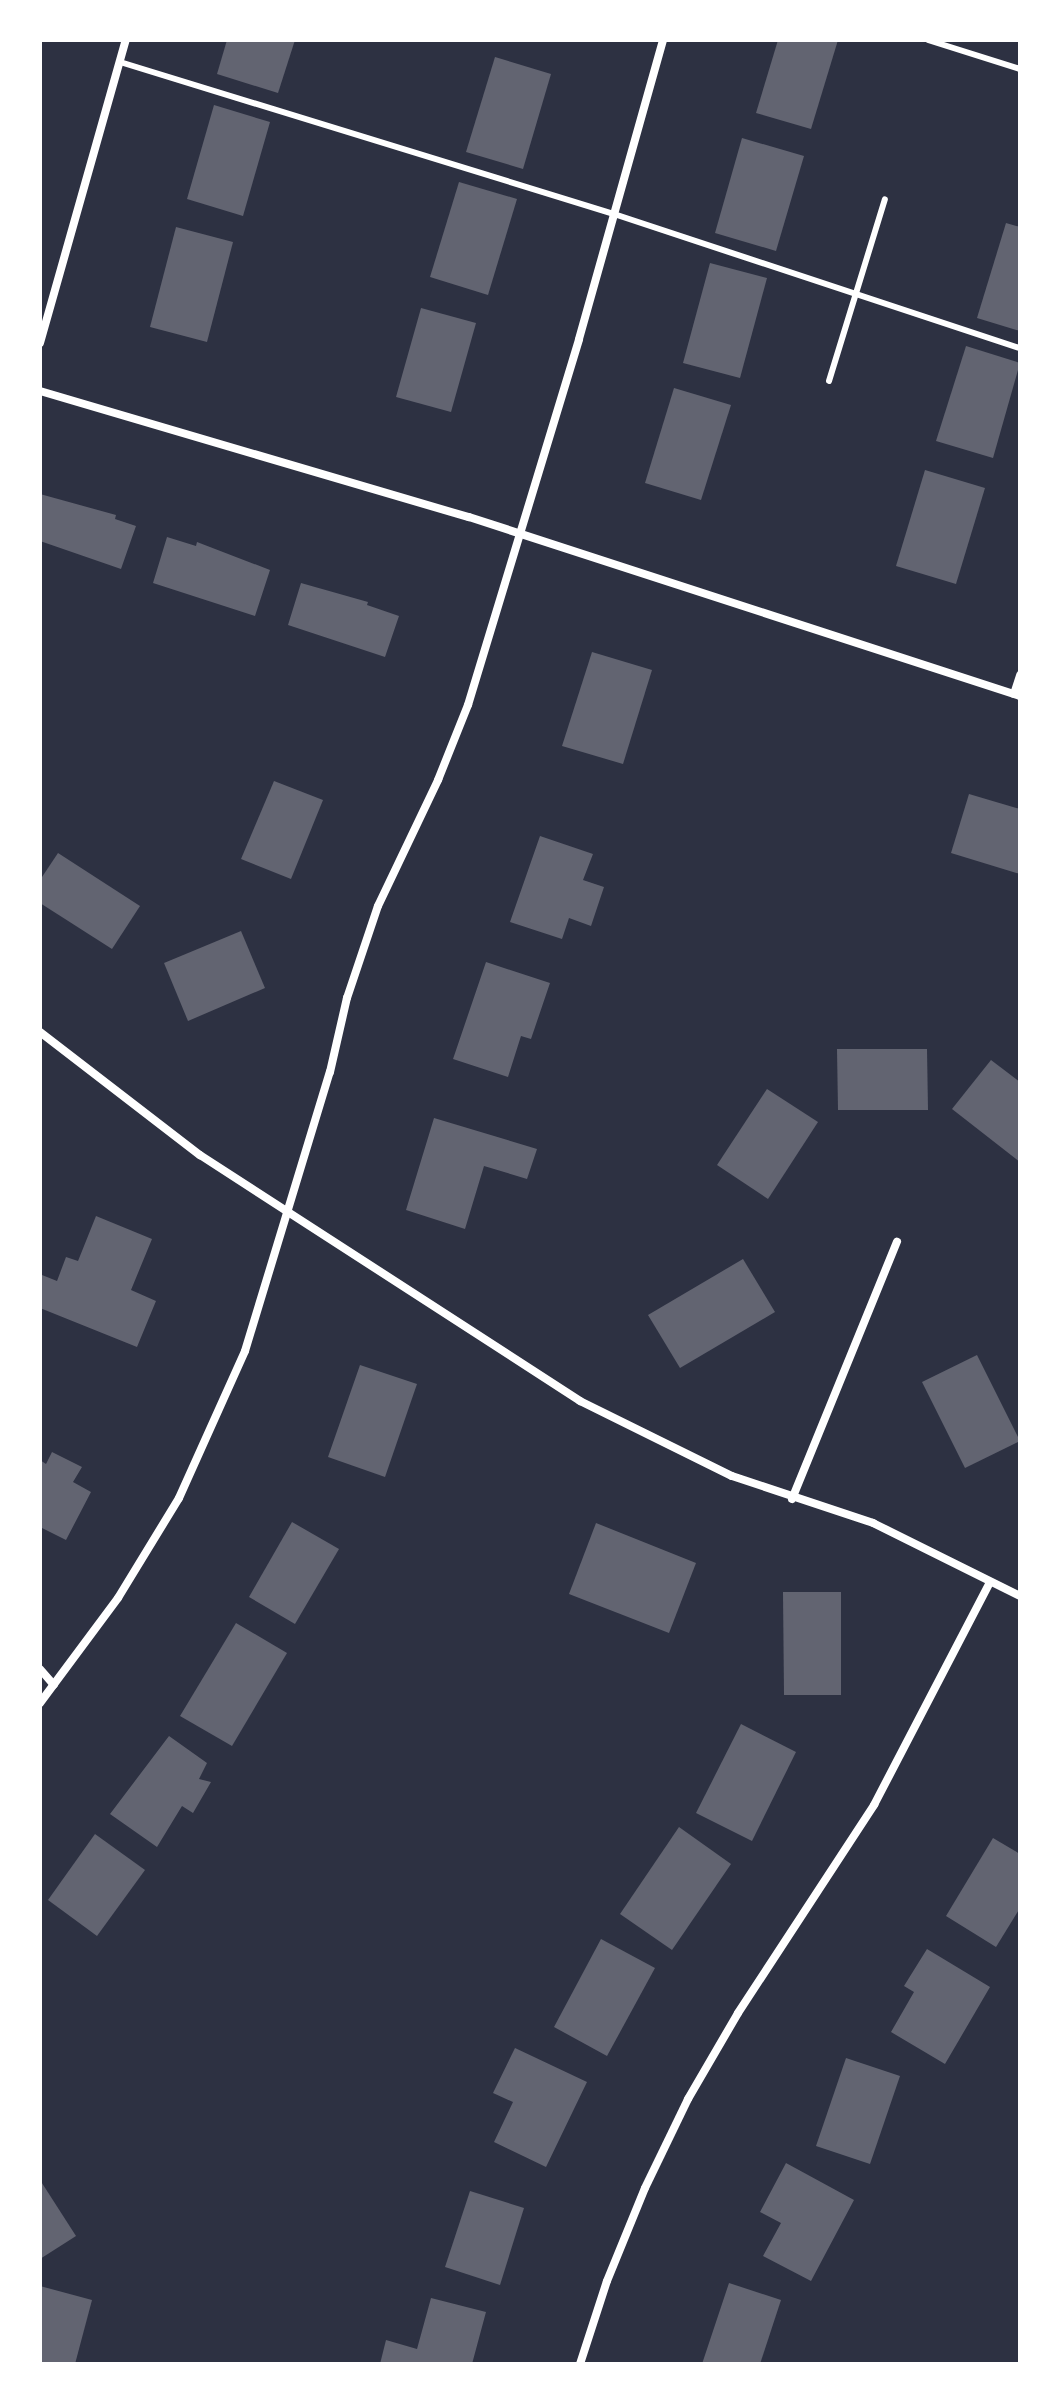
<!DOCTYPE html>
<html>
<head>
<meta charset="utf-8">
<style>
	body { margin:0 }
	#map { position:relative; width:1060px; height:2404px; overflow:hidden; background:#2d3142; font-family:"Work Sans",sans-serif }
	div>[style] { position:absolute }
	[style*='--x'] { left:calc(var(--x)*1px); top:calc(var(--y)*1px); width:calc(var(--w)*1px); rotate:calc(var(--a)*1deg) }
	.building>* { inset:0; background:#626471 }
	.service>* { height:6px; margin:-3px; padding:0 3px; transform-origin:3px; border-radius:3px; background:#fff }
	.minor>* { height:8px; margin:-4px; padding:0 4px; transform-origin:4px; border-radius:4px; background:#fff }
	span { translate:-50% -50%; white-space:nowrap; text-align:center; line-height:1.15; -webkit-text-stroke:7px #fff; paint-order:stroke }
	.frame { position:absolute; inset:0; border:42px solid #fff; pointer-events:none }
</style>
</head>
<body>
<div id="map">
	<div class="building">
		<div style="clip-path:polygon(227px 40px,295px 40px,278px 93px,217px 74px)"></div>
		<div style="clip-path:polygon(778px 40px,838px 40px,811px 129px,756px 113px)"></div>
		<div style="clip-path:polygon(495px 57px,551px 74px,523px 169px,466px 152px)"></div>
		<div style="clip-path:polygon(214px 105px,270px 122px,243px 216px,187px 199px)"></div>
		<div style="clip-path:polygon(742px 138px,804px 156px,776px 251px,715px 233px)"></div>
		<div style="clip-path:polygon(459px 182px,517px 199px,488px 295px,430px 277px)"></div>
		<div style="clip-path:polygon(1006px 223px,1020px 227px,1020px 331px,977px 318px)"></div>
		<div style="clip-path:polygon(176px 227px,233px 242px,207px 342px,150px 327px)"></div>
		<div style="clip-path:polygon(710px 263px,767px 278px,740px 378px,683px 363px)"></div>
		<div style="clip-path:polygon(421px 308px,476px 323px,451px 412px,396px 397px)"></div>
		<div style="clip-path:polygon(966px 346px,1020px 363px,993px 458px,936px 441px)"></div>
		<div style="clip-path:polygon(674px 388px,731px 405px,701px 500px,645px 483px)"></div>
		<div style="clip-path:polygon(925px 470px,985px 488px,956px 584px,896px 566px)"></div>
		<div style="clip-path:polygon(40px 494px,116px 515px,115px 519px,136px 526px,121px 569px,40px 541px)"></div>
		<div style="clip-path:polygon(167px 537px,196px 546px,197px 542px,270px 570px,255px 616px,153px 583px)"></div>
		<div style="clip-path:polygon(301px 583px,368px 602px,367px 605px,399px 616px,385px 657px,288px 625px)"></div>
		<div style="clip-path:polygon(592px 652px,652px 670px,623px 764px,562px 746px)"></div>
		<div style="clip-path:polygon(274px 781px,323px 800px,291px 879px,241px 859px)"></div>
		<div style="clip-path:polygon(969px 794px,1020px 809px,1020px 874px,951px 853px)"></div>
		<div style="clip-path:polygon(540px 836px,593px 854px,583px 880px,604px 887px,591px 926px,569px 918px,562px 939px,510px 922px)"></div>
		<div style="clip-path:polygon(58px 853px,140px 906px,112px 949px,40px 903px,40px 880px)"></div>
		<div style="clip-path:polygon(241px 931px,265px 988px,188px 1021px,164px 963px)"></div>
		<div style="clip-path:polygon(486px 962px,550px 983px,531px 1039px,521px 1036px,508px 1077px,453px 1059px)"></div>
		<div style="clip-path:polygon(837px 1049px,927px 1049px,928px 1110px,838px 1110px)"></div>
		<div style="clip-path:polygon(991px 1060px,1020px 1082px,1020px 1162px,952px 1109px)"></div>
		<div style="clip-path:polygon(767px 1089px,818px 1122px,768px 1199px,717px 1165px)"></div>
		<div style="clip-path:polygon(434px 1118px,537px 1149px,527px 1179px,484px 1166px,465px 1229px,406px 1210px)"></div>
		<div style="clip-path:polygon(96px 1216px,152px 1239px,131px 1290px,156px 1301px,137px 1347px,40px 1308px,42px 1275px,57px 1281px,66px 1257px,78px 1261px)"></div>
		<div style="clip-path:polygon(743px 1259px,775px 1312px,680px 1368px,648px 1315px)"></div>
		<div style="clip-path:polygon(977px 1355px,1020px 1441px,965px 1468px,922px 1382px)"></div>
		<div style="clip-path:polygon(360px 1365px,417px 1384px,385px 1477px,328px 1457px)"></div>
		<div style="clip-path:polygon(52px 1452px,82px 1467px,73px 1482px,91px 1492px,66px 1540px,40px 1527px,40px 1460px,46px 1464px)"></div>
		<div style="clip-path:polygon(292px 1522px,339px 1549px,295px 1624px,249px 1597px)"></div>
		<div style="clip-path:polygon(596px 1523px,696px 1563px,669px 1633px,569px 1594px)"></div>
		<div style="clip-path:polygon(783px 1592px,841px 1592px,841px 1695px,784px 1695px)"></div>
		<div style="clip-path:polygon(236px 1623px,287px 1653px,232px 1746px,180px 1716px)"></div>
		<div style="clip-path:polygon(741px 1724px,796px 1752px,752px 1841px,696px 1813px)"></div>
		<div style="clip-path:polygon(169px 1736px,207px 1763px,199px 1779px,211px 1782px,193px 1813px,182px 1806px,157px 1847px,110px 1814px)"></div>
		<div style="clip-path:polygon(679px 1827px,731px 1864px,672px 1950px,620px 1914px)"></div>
		<div style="clip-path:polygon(95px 1834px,145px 1870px,97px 1936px,48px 1900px)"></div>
		<div style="clip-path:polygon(993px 1838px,1020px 1854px,1020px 1908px,996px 1947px,946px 1916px)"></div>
		<div style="clip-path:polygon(601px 1939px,655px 1968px,607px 2056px,554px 2027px)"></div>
		<div style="clip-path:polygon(927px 1949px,990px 1987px,945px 2064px,891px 2032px,914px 1992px,904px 1986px)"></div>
		<div style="clip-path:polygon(515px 2048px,587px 2082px,546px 2167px,494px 2142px,513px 2102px,493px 2093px)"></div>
		<div style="clip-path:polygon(846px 2058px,900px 2076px,870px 2164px,816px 2146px)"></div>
		<div style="clip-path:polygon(786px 2163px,854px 2200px,811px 2281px,763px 2256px,781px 2223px,760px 2212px)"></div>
		<div style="clip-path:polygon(40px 2180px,76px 2236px,40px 2259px)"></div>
		<div style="clip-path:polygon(470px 2191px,524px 2208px,500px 2285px,445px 2267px)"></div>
		<div style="clip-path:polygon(729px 2283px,781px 2300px,760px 2364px,702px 2364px)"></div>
		<div style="clip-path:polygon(40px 2286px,92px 2300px,75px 2364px,40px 2364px)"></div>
		<div style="clip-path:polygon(431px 2298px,486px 2312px,472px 2364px,380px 2364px,386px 2340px,417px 2349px)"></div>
	</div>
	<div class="service">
		<div style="--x:928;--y:40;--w:96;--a:17.5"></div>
		<div style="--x:120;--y:62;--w:517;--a:17.1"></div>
		<div style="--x:614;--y:214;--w:428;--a:18.3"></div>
		<div style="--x:829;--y:381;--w:190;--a:-72.9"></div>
	</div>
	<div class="minor">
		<div style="--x:40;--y:343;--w:315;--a:-74.2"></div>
		<div style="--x:40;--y:391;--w:447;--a:16.4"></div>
		<div style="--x:469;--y:517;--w:579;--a:18"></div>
		<div style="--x:1014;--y:694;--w:20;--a:-72"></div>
		<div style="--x:40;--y:1032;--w:202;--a:37.6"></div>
		<div style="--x:200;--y:1155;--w:453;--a:32.9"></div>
		<div style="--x:580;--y:1401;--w:169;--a:26.3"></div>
		<div style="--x:732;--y:1476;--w:149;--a:18.4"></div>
		<div style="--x:873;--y:1523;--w:164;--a:26.4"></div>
		<div style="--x:792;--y:1499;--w:278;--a:-67.8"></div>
		<div style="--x:40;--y:1669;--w:21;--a:49"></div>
		<div style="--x:40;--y:1703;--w:131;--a:-53.4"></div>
		<div style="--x:118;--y:1598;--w:117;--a:-58.6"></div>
		<div style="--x:179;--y:1498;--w:161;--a:-65.8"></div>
		<div style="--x:245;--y:1351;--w:292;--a:-73.1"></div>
		<div style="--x:330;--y:1072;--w:76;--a:-77.1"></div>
		<div style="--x:347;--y:998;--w:97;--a:-71.4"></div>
		<div style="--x:378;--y:906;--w:140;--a:-64.5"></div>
		<div style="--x:438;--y:780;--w:81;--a:-68.2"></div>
		<div style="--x:468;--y:705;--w:382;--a:-73.1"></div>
		<div style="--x:579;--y:339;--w:311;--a:-74.3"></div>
		<div style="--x:580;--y:2364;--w:87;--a:-72"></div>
		<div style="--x:607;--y:2281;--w:100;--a:-67.8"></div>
		<div style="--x:645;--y:2188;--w:99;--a:-64.2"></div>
		<div style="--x:688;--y:2099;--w:99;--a:-59.8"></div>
		<div style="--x:738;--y:2013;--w:249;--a:-56.8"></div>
		<div style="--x:874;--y:1805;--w:251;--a:-62.5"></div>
	</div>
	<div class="frame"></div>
</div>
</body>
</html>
